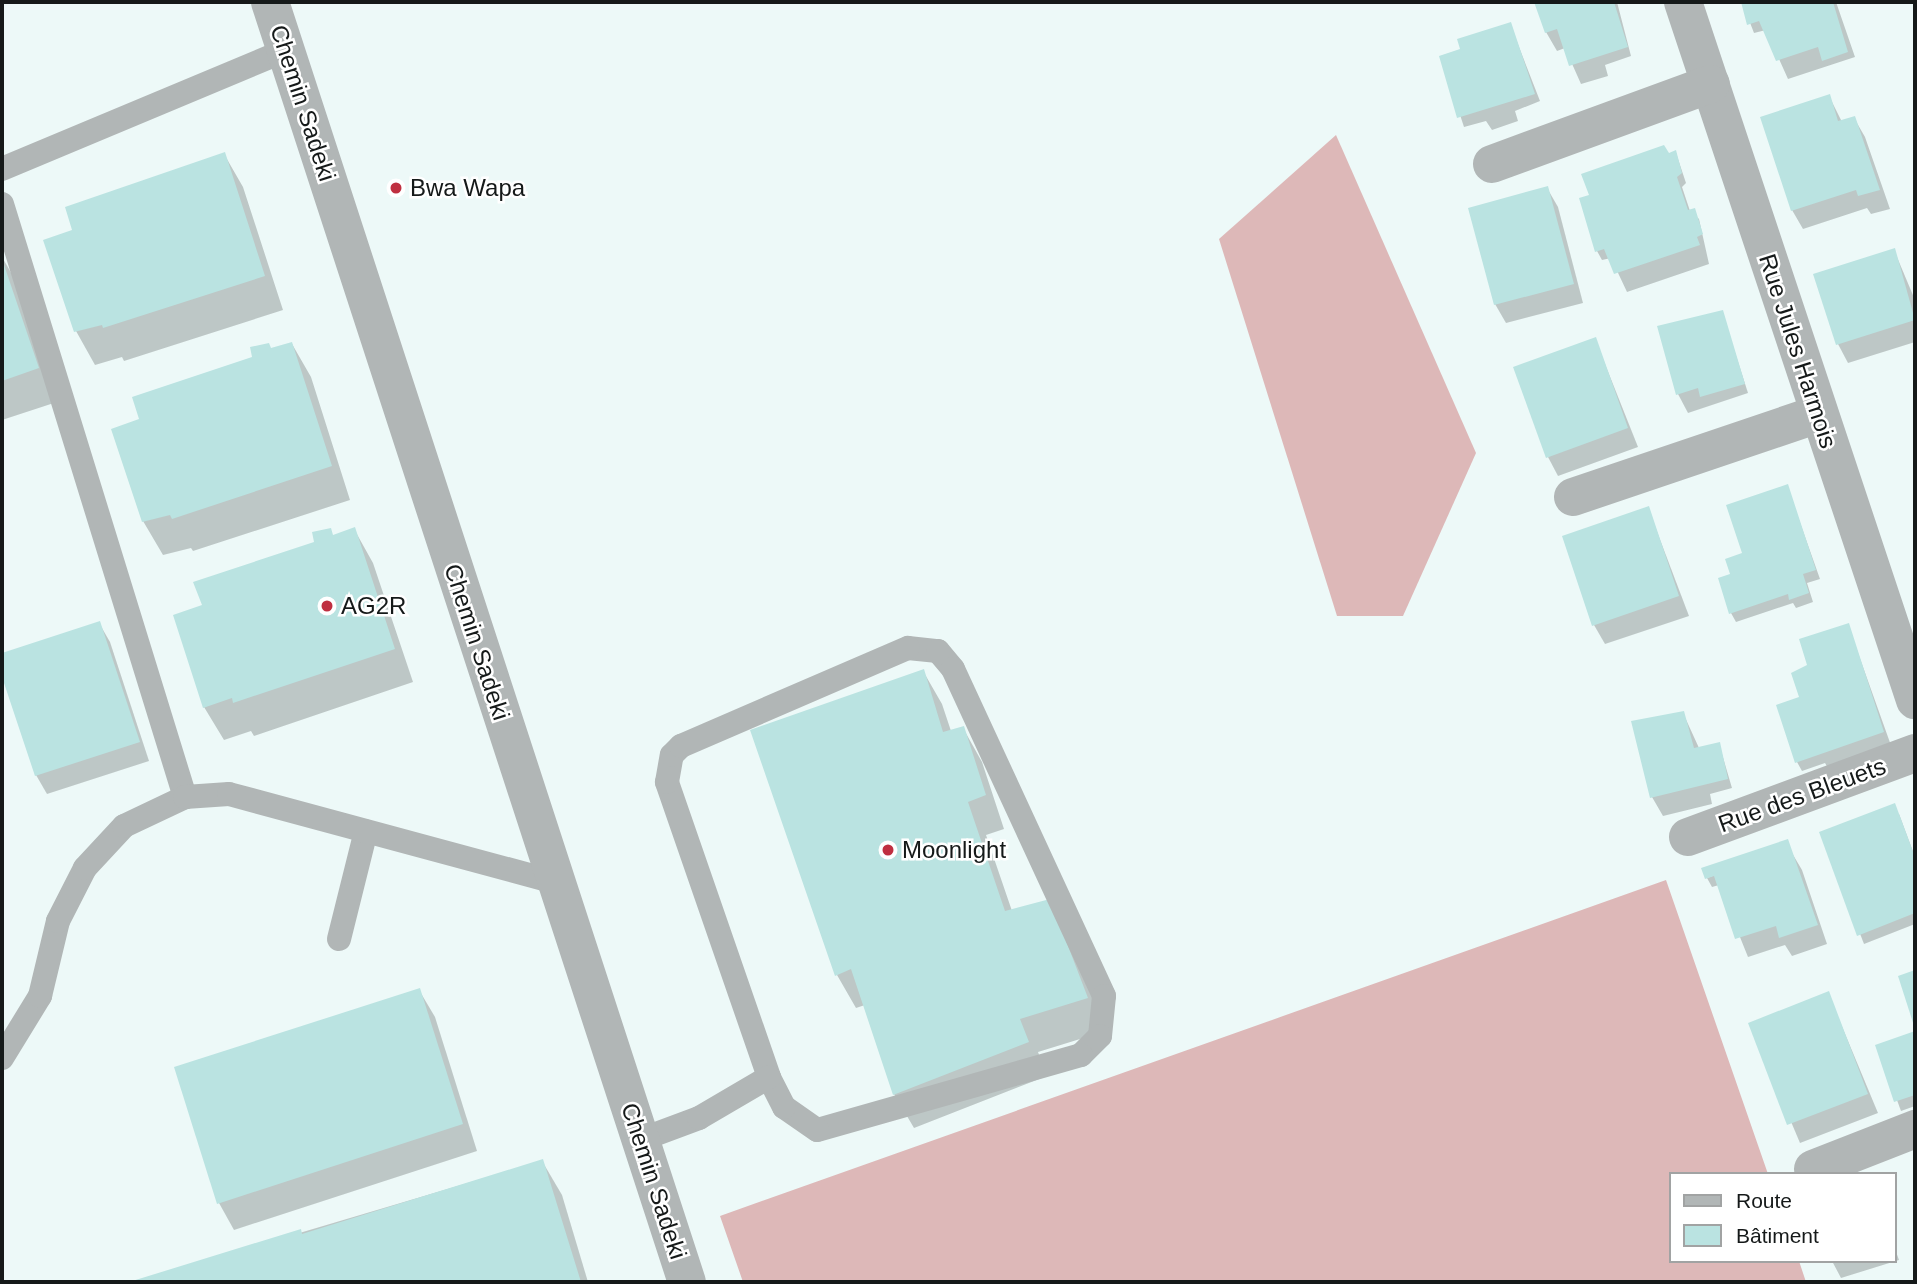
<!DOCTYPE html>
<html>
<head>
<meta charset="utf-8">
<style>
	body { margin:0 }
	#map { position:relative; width:1917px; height:1284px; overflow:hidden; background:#edf9f8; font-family:Helvetica,sans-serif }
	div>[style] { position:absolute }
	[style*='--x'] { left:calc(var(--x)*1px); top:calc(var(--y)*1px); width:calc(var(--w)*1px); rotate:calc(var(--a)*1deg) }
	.forest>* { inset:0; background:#ddb8b8 }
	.shadow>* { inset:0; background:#0003 }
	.building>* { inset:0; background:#bae3e1 }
	.lane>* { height:24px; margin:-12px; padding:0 12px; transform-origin:12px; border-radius:12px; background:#b1b6b6 }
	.street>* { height:38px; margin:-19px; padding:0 19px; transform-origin:19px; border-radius:19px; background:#b1b6b6 }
	.dots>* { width:19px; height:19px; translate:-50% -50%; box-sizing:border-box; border:4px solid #fff; border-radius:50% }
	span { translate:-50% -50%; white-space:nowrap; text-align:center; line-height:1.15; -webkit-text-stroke:5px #fff; paint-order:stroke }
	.street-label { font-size:24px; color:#151919 }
	.poi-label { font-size:24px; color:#151919 }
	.left { translate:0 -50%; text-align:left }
	.frame { position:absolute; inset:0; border:4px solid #151919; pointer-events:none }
	.legend { position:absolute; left:1669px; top:1172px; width:228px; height:91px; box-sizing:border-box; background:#fff; border:2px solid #a1a3a3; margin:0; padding:9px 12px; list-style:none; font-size:21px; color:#151919 }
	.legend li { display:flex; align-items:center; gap:14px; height:35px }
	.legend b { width:35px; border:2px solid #a1a3a3 }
</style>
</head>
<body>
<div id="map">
	<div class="forest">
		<div style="clip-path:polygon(1336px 135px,1476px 453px,1403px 616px,1337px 616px,1219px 239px)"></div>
		<div style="clip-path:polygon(1666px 880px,1768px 1174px,1670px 1174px,1670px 1261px,1799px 1261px,1806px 1282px,743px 1282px,720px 1216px)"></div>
	</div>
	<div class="shadow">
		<div style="clip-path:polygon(1536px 2px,1617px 2px,1631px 56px,1605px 65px,1608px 76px,1581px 84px,1565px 48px,1557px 51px,1546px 32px)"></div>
		<div style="clip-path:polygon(1742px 2px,1836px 2px,1855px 57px,1788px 79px,1766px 30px,1754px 33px)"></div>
		<div style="clip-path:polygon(1510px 24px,1540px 101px,1515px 111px,1518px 121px,1492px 130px,1486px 121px,1464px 127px,1441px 57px,1462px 51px)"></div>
		<div style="clip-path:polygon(1829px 96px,1842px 122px,1854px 118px,1865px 137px,1890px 209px,1871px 214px,1867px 208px,1803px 229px,1792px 210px)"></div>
		<div style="clip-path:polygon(1676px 153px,1686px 183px,1682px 187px,1690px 211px,1699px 219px,1709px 264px,1627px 292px,1611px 258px,1602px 260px,1597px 251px)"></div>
		<div style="clip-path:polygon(224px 154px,243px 187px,283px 310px,124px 361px,122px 357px,95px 365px,76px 331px,74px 231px)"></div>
		<div style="clip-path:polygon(1547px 188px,1558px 207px,1583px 303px,1506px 323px,1495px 304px)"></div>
		<div style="clip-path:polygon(1894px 250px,1915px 300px,1915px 342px,1848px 363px,1838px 344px)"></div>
		<div style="clip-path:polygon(2px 257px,17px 283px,57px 402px,2px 420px)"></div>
		<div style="clip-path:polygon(1722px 312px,1748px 393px,1688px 413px,1678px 394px)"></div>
		<div style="clip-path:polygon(1595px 339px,1638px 447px,1558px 476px,1548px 457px)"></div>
		<div style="clip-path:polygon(292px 344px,311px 377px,350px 500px,193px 551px,191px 548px,163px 555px,143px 521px,141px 420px,254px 358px)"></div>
		<div style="clip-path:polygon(1787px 486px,1820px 579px,1807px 583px,1813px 602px,1796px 608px,1793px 603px,1736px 622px,1731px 613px,1732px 576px)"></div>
		<div style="clip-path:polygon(1648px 508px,1689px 616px,1605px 644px,1594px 625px)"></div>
		<div style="clip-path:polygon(354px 529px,373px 563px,413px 682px,254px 736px,251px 731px,224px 740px,204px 707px,334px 536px)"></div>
		<div style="clip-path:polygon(99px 623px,110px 642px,149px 761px,47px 794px,36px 775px,2px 672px,2px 655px)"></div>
		<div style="clip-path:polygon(1848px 625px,1893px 751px,1831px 773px,1825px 763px,1802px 771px,1797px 762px,1811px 668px)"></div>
		<div style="clip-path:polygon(923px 671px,942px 704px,951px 731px,963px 728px,982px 762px,1004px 829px,986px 835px,1012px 911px,1068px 934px,1106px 1031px,1038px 1052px,1047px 1076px,914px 1128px,894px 1094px,865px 1005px,856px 1008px,837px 975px)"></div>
		<div style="clip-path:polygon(1683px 713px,1699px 748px,1719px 744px,1732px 788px,1710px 794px,1712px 804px,1663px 816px,1652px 797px)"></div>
		<div style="clip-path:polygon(1899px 814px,1915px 857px,1915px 924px,1864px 944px,1821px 833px)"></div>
		<div style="clip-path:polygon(1789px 848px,1802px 870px,1827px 944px,1792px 956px,1785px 945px,1748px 957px,1719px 885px,1712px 887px,1707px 878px)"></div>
		<div style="clip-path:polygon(419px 990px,435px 1017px,477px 1151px,234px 1230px,219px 1203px)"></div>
		<div style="clip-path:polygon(1828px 993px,1878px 1113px,1800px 1143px,1750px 1024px)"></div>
		<div style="clip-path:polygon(1915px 1033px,1915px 1106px,1901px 1111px,1877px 1046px)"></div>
		<div style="clip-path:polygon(542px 1161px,562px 1195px,588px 1282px,134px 1282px)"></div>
		<div style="clip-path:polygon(1894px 1246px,1899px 1260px,1841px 1278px,1832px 1261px,1894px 1261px)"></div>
	</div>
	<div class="building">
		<div style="clip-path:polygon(1534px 2px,1614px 2px,1628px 47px,1569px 66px,1557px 29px,1545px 33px)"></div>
		<div style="clip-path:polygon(1741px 2px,1833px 2px,1848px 52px,1822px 61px,1818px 47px,1776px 61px,1759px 21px,1747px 25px)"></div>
		<div style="clip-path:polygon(1511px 22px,1535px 94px,1457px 118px,1439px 56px,1460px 49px,1457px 39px)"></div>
		<div style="clip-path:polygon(1830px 94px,1838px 121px,1855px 116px,1880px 190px,1858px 196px,1856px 190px,1791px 211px,1760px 117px)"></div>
		<div style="clip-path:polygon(1664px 145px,1669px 153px,1676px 150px,1682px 173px,1677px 177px,1688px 210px,1695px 208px,1703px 234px,1697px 237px,1700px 245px,1614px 274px,1604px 249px,1595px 252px,1579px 198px,1589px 195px,1581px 174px)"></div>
		<div style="clip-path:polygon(225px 152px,265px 276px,103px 328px,102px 325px,74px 332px,43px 240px,72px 230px,65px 207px)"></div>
		<div style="clip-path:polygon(1548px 186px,1574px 284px,1494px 305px,1468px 208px)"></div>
		<div style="clip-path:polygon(1895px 248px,1915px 320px,1836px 345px,1813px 274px)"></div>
		<div style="clip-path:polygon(2px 259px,39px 368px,2px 381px)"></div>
		<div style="clip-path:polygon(1723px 310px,1745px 384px,1700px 397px,1698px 388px,1676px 395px,1657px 326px)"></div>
		<div style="clip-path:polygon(1596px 337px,1628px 428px,1546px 458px,1513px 367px)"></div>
		<div style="clip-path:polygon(292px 342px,332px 466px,172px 519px,170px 515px,142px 522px,111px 429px,139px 419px,132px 397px,252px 357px,250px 347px,269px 343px,271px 348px)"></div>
		<div style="clip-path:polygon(1788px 484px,1816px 570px,1803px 574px,1809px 593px,1789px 600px,1788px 594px,1729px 614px,1718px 578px,1730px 574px,1725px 559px,1742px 553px,1726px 505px)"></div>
		<div style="clip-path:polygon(1649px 506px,1679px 596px,1592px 626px,1562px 536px)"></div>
		<div style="clip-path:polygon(355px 527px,395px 649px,233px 703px,232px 698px,203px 708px,173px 615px,202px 605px,193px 582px,314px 542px,312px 532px,331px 528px,333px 535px)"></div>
		<div style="clip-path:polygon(100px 621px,140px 742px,35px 776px,2px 677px,2px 653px)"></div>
		<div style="clip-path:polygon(1849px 623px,1884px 732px,1795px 763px,1776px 705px,1799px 697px,1791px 673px,1807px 665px,1799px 639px)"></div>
		<div style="clip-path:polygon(924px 669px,943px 732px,964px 726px,986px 795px,968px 802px,1005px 911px,1050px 899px,1088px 998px,1020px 1019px,1029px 1042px,893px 1095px,851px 969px,835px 976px,750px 730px)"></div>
		<div style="clip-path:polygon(1684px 711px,1694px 748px,1720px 742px,1728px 779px,1650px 798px,1631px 721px)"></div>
		<div style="clip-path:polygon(1895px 803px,1915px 857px,1915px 913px,1857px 936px,1819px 832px)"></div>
		<div style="clip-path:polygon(1788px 839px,1818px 925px,1779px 938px,1776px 926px,1735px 939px,1714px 876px,1705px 879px,1701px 868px)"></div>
		<div style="clip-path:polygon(1915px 970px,1915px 1029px,1898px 976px)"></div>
		<div style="clip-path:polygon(420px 988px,463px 1124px,217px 1204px,174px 1067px)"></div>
		<div style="clip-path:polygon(1829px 991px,1868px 1094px,1787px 1125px,1748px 1023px)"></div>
		<div style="clip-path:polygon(1915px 1031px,1915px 1095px,1894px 1102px,1875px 1045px)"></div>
		<div style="clip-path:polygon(543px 1159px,581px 1282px,129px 1282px,301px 1229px,302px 1234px)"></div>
	</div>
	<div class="lane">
		<div style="--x:2;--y:169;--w:308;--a:-22.7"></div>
		<div style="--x:2;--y:204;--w:621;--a:72.85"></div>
		<div style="--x:908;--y:648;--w:30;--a:6"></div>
		<div style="--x:938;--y:651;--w:23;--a:50"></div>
		<div style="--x:953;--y:669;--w:360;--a:65.2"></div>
		<div style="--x:1104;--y:996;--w:40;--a:95.7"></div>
		<div style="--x:1100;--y:1036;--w:27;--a:135"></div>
		<div style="--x:1081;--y:1055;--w:274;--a:164.1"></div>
		<div style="--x:817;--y:1130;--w:40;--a:-145.1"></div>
		<div style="--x:784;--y:1107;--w:34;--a:-117"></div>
		<div style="--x:769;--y:1077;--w:312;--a:-109.1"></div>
		<div style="--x:667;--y:782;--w:27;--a:-80"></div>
		<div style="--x:672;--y:755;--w:13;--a:-45"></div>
		<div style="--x:681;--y:746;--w:247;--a:-23.4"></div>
		<div style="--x:339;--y:939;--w:111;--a:-76"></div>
		<div style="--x:2;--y:1058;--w:73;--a:-58.5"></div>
		<div style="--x:40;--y:996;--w:77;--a:-76.5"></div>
		<div style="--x:58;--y:921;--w:59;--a:-63"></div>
		<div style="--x:85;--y:868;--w:57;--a:-47.1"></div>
		<div style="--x:124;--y:826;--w:68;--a:-25.4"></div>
		<div style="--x:185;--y:797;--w:44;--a:-3.9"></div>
		<div style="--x:229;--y:794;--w:338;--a:15.1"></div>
		<div style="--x:640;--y:1140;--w:63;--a:-20.4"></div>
		<div style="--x:699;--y:1118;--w:81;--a:-30.4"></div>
	</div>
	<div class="street">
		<div style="--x:270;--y:2;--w:1346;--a:71.96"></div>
		<div style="--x:1683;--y:2;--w:736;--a:71.61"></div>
		<div style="--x:1492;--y:164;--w:233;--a:-20.1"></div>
		<div style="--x:1573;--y:497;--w:259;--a:-18.7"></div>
		<div style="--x:1688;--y:837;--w:242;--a:-20.3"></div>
		<div style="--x:1813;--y:1169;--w:110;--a:-21.4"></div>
	</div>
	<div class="dots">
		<div style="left:396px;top:188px;background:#bf2f40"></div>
		<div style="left:327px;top:606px;background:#bf2f40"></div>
		<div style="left:888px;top:850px;background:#bf2f40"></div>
	</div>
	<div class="street-label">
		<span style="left:303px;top:103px;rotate:72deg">Chemin Sadeki</span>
		<span style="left:1798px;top:351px;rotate:72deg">Rue Jules Harmois</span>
		<span style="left:477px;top:642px;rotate:72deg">Chemin Sadeki</span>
		<span style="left:1802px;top:795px;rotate:-20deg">Rue des Bleuets</span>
		<span style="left:654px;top:1181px;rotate:72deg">Chemin Sadeki</span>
	</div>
	<div class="poi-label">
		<span class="left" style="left:410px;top:188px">Bwa Wapa</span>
		<span class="left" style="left:341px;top:606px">AG2R</span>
		<span class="left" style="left:902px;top:850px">Moonlight</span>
	</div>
	<div class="frame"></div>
	<ul class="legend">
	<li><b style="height:9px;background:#b1b6b6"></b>Route</li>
	<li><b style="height:19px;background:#bae3e1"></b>Bâtiment</li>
	</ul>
</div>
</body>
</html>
